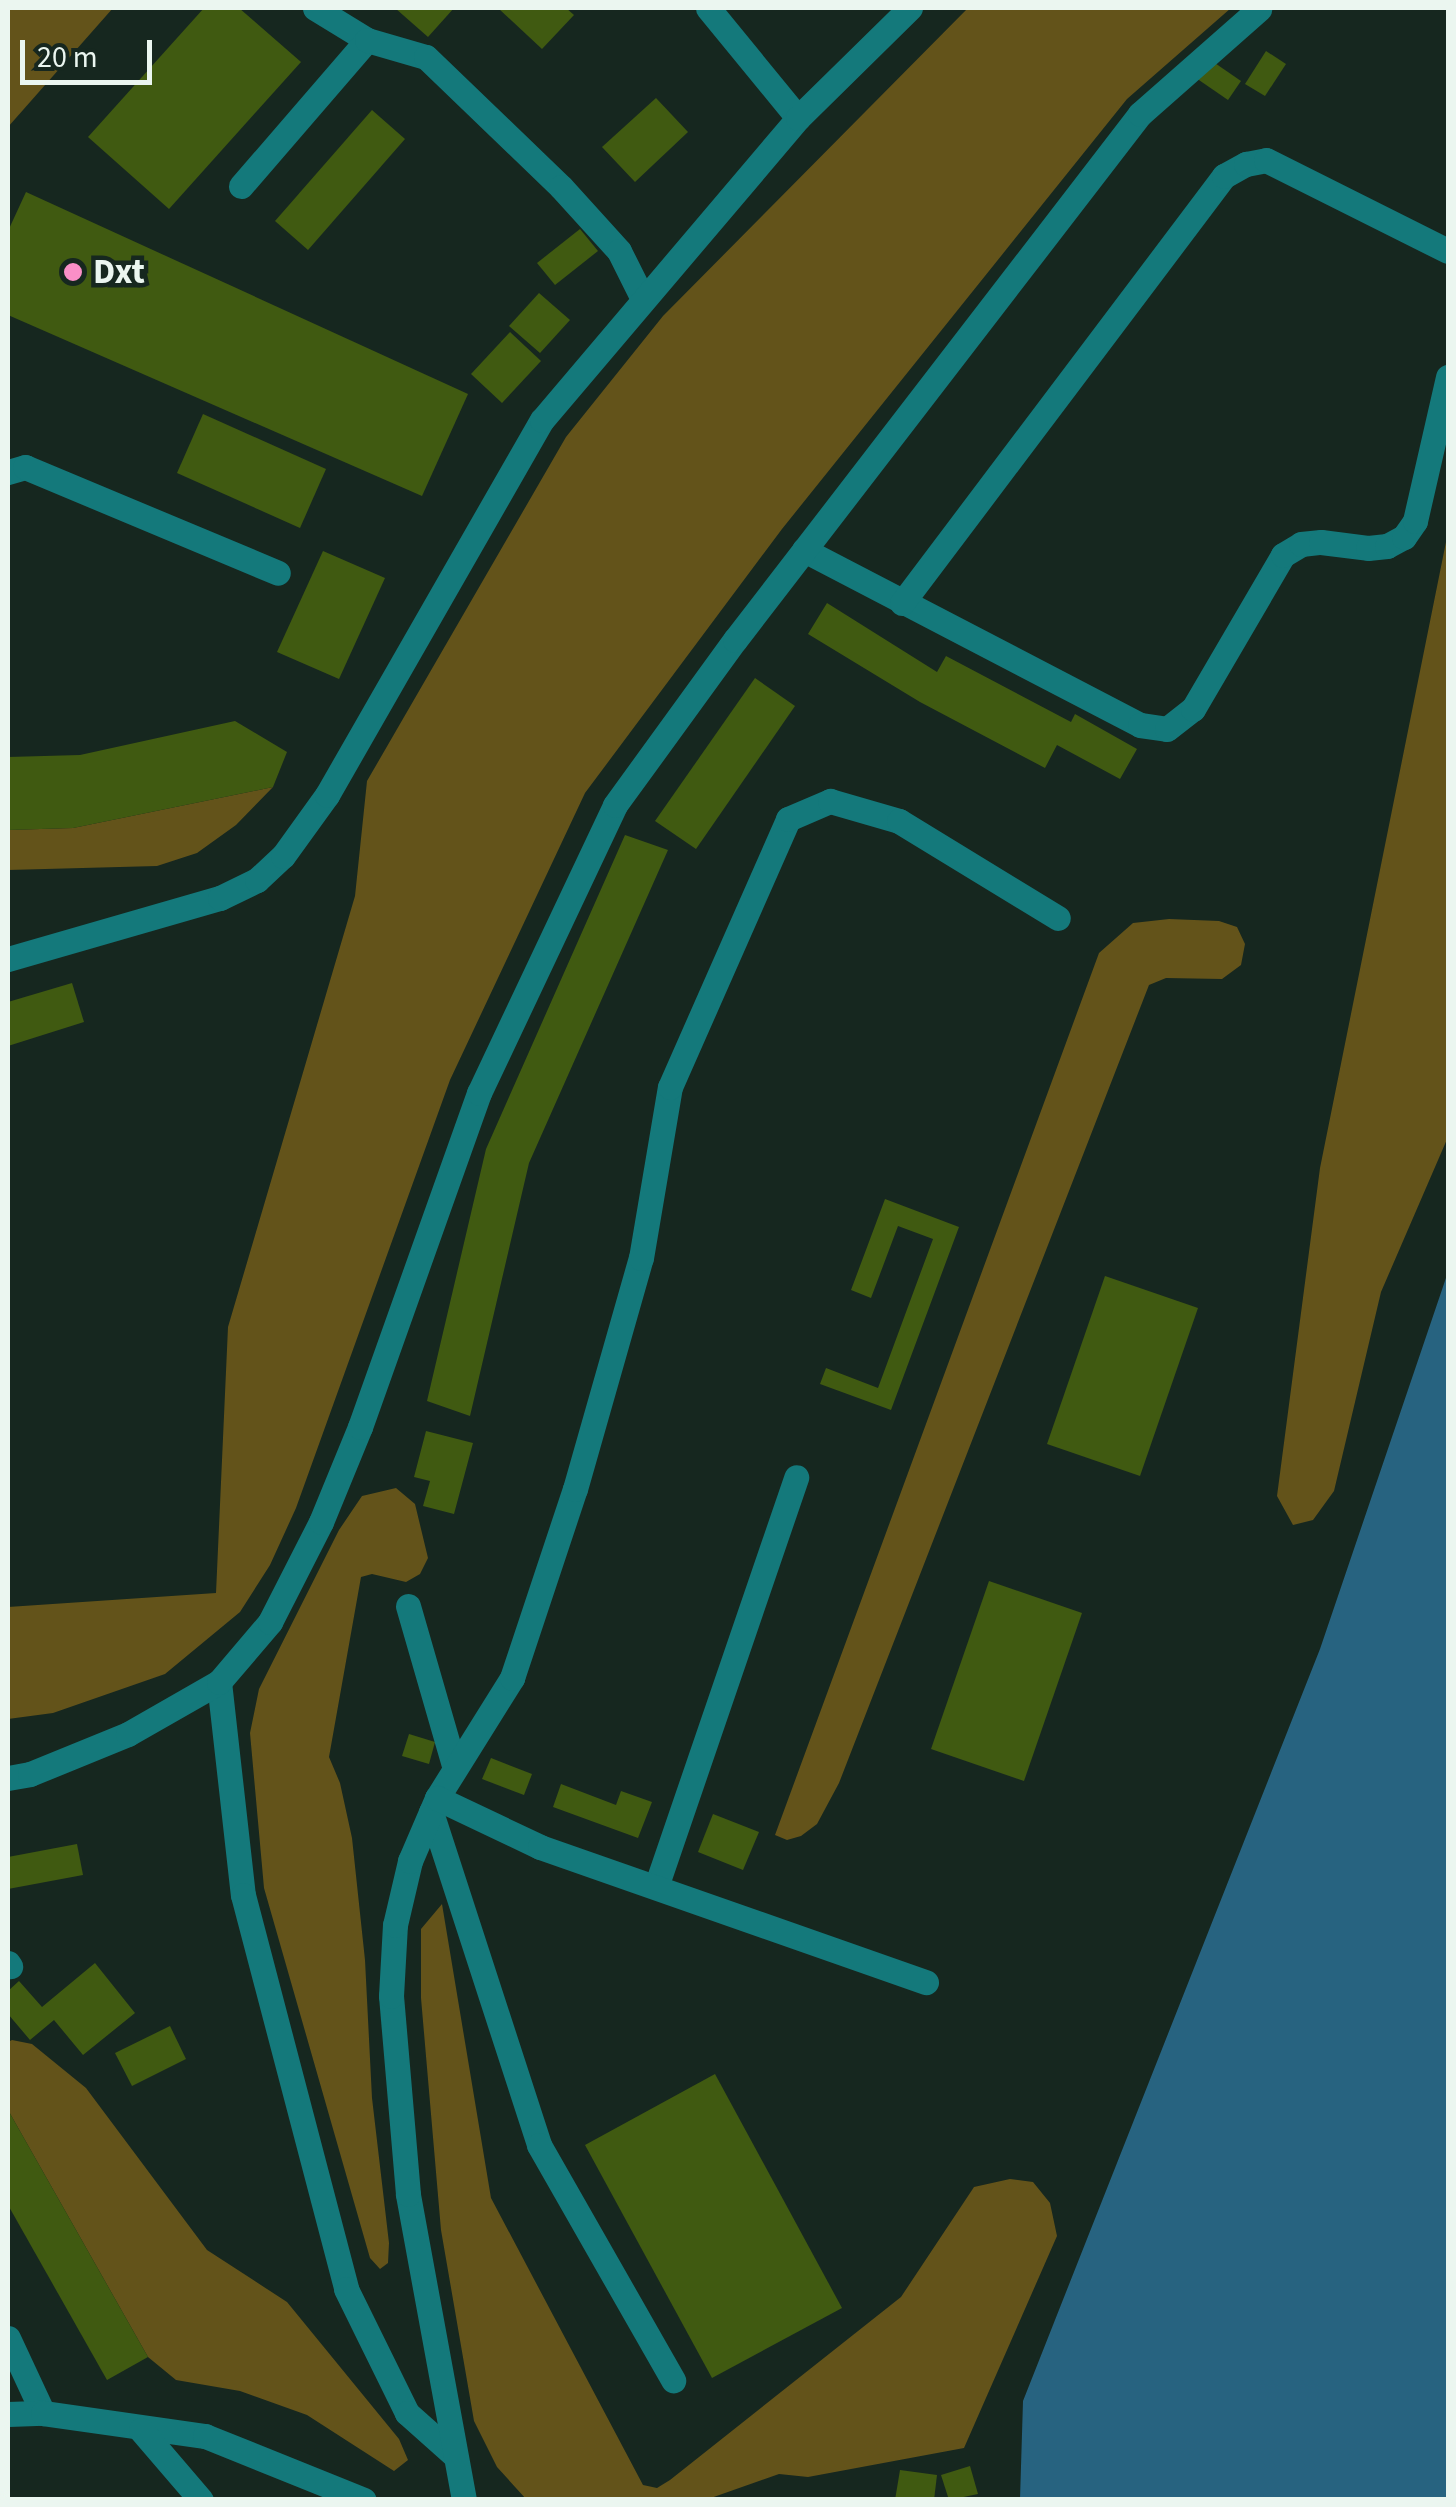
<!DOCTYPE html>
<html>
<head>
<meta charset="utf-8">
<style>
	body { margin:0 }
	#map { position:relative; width:1456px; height:2507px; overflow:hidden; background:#16271f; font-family:"Source Sans 3",sans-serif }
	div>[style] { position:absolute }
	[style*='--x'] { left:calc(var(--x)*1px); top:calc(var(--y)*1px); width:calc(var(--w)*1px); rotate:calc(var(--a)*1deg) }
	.forest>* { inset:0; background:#63531a }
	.water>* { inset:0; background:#276380 }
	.building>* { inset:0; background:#405a11 }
	.minor>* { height:25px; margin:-12.5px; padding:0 12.5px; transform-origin:12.5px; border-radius:12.5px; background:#14797b }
	.dots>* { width:28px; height:28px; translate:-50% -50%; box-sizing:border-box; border:5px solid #16271f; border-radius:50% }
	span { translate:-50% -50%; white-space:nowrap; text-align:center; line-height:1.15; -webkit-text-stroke:9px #16271f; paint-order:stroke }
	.poi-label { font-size:35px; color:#ebf6f0; font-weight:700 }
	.left { translate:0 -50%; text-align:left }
	.frame { position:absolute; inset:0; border:10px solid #ebf6f0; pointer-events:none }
	.scale { position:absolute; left:20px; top:40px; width:132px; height:45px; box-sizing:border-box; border:5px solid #ebf6f0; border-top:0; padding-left:12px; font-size:30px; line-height:35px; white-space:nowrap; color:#ebf6f0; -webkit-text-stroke:8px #16271f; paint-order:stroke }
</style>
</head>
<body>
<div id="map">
	<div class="forest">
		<div style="clip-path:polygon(8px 8px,113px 8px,8px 127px)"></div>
		<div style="clip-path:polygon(968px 8px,1231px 8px,1127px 99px,782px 529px,585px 793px,450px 1080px,296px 1508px,270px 1565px,240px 1612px,165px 1674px,53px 1713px,8px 1719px,8px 1607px,216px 1593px,228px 1327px,355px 896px,367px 781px,566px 437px,663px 316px)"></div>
		<div style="clip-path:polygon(1448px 532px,1448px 1137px,1381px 1292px,1334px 1491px,1313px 1520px,1293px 1525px,1277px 1496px,1320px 1168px)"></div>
		<div style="clip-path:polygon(273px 787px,236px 825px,197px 853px,157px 866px,8px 870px,8px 830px,73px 828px)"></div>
		<div style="clip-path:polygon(1169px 919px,1219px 921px,1237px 927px,1245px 944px,1241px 965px,1222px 979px,1166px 978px,1149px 985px,839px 1783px,817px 1824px,801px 1836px,787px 1840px,775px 1835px,1099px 953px,1133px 923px)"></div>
		<div style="clip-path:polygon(396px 1488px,415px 1504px,428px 1558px,420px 1574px,406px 1582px,372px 1574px,361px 1577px,329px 1757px,340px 1783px,352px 1838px,365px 1960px,372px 2098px,389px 2243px,388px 2263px,380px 2269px,370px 2258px,264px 1888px,250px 1733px,259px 1689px,339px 1530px,362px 1496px)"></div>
		<div style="clip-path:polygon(442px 1904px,491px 2198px,643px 2485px,657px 2488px,670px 2480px,901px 2297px,974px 2187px,1010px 2179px,1033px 2182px,1050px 2203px,1057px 2236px,964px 2448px,808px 2477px,779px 2474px,708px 2499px,526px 2499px,497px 2467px,474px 2421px,441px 2230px,421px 1998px,421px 1929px)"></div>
		<div style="clip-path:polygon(12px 2040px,32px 2044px,86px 2088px,207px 2250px,287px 2302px,399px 2439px,408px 2460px,394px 2471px,307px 2415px,240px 2391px,176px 2380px,148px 2357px,8px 2110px,8px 2042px)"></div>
	</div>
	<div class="water">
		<div style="clip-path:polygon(1448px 1272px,1448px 2499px,1020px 2499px,1023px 2401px,1320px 1649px)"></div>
	</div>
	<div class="building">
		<div style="clip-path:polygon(204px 8px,239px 8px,301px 62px,169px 209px,88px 137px)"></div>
		<div style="clip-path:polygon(395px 8px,454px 8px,428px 37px)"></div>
		<div style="clip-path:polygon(498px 8px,566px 8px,574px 15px,542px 49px)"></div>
		<div style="clip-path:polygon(1266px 51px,1286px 64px,1265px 96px,1245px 84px)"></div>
		<div style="clip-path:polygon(1209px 59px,1241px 81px,1228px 100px,1196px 78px)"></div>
		<div style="clip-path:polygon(656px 98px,688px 132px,635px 182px,602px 147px)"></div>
		<div style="clip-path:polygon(372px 110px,405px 139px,308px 250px,275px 221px)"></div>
		<div style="clip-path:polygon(26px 192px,468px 394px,422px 496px,8px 315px,8px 231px)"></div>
		<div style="clip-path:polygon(580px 229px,598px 251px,555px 285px,537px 263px)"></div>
		<div style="clip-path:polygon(539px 293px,570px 320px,540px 353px,509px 326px)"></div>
		<div style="clip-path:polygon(510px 332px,541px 361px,502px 403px,471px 374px)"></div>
		<div style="clip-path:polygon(203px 414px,326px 469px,300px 528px,177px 473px)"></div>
		<div style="clip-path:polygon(323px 551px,385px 578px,339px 679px,277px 652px)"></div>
		<div style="clip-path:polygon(827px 603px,937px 672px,946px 656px,1071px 722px,1075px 714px,1137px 749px,1120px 779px,1057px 745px,1045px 768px,920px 702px,808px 634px)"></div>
		<div style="clip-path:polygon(755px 678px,795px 706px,696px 849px,655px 821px)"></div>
		<div style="clip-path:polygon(235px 721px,287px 752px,273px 787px,73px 828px,8px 830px,8px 757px,80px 755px)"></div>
		<div style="clip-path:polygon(625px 835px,668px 850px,529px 1163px,470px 1416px,427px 1401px,486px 1149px)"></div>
		<div style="clip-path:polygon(72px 983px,84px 1022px,8px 1046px,8px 1002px)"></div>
		<div style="clip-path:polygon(885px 1199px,959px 1227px,891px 1410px,820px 1384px,826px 1368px,878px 1388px,933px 1239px,898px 1226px,871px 1298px,851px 1290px)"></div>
		<div style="clip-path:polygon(1105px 1276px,1198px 1308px,1140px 1476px,1047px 1444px)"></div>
		<div style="clip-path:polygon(426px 1431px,473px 1443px,454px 1514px,423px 1506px,430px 1481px,414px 1477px)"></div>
		<div style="clip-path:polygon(989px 1581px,1082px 1613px,1024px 1781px,931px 1749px)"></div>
		<div style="clip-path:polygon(409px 1734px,435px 1742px,429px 1764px,402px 1756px)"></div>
		<div style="clip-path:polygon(491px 1758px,532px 1774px,524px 1795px,482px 1779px)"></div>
		<div style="clip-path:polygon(561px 1784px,616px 1805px,621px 1791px,652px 1802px,638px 1838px,553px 1807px)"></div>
		<div style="clip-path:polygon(713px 1814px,759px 1832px,743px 1870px,698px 1852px)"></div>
		<div style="clip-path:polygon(77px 1844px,83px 1875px,8px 1889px,8px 1857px)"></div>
		<div style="clip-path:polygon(95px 1963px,135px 2013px,83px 2055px,54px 2020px,30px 2040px,8px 2014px,8px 1991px,19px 1981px,42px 2007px)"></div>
		<div style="clip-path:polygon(170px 2026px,186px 2059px,132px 2086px,115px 2053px)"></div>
		<div style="clip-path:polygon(715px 2074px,842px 2308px,712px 2378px,585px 2145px)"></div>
		<div style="clip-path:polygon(8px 2110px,148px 2357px,107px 2380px,8px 2205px)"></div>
		<div style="clip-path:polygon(970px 2466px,978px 2494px,949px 2500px,941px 2475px)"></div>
		<div style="clip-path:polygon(900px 2470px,937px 2475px,934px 2500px,895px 2500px)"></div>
	</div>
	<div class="minor">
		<div style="--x:315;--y:8;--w:61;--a:31.6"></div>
		<div style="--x:708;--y:8;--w:142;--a:50.7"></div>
		<div style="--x:241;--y:186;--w:193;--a:-49.2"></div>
		<div style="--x:367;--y:40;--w:61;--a:16.1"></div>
		<div style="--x:426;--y:57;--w:187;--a:43.9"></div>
		<div style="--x:561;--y:187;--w:86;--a:47.8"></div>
		<div style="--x:619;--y:251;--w:54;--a:63.4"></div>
		<div style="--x:8;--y:472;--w:18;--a:-16"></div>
		<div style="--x:25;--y:467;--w:274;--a:22.7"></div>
		<div style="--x:804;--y:550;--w:379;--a:27.5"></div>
		<div style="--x:1140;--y:725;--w:27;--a:8"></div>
		<div style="--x:1167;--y:729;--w:33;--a:-38"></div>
		<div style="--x:1193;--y:709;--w:178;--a:-59.7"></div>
		<div style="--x:1283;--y:555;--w:21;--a:-31"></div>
		<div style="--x:1301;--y:544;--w:20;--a:-6"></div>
		<div style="--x:1321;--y:542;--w:47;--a:7.3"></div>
		<div style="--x:1368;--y:548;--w:19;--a:-6"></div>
		<div style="--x:1387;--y:546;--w:19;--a:-28"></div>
		<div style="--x:1404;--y:537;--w:19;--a:-55"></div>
		<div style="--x:1415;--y:521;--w:148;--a:-77.1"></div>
		<div style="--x:902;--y:603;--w:535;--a:-52.98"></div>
		<div style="--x:1224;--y:176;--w:25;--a:-29"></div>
		<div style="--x:1246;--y:164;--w:20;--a:-11"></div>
		<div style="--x:1266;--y:160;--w:203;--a:26.6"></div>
		<div style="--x:8;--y:959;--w:221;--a:-16.1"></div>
		<div style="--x:220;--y:898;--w:41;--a:-25.9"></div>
		<div style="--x:257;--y:880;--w:35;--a:-43"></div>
		<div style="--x:283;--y:856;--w:75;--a:-54.2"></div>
		<div style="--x:327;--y:795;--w:432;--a:-60.2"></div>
		<div style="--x:542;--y:420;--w:396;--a:-49.7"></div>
		<div style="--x:798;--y:118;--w:157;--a:-44.5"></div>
		<div style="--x:408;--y:1606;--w:166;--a:73.9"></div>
		<div style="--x:219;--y:1682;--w:214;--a:83.6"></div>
		<div style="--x:243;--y:1895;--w:407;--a:75.3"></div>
		<div style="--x:346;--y:2289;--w:138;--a:63.8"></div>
		<div style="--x:407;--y:2413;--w:62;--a:41.7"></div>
		<div style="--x:8;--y:1778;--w:22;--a:-10"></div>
		<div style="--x:30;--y:1774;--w:106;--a:-22.2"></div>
		<div style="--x:128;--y:1734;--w:105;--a:-29.7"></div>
		<div style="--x:219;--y:1682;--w:79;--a:-49.6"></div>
		<div style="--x:270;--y:1622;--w:112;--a:-63"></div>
		<div style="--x:321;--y:1522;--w:103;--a:-67.7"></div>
		<div style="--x:360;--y:1427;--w:355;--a:-70.4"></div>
		<div style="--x:479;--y:1093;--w:318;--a:-64.7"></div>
		<div style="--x:615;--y:805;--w:204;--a:-54"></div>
		<div style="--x:735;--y:640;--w:664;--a:-52.41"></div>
		<div style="--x:1140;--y:114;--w:159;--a:-41.4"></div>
		<div style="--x:437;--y:1798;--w:142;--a:-58"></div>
		<div style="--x:512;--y:1678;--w:199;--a:-71.6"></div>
		<div style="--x:575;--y:1489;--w:240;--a:-74.1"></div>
		<div style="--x:641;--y:1258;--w:173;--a:-80.4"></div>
		<div style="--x:670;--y:1087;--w:293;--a:-66.2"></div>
		<div style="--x:788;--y:819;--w:46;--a:-23.2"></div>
		<div style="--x:830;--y:801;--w:72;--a:16.2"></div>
		<div style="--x:899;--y:821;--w:186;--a:31.4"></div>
		<div style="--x:431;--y:1812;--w:350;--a:72"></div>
		<div style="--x:539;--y:2145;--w:271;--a:60.3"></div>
		<div style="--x:657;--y:1884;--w:430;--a:-71.1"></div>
		<div style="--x:8;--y:1963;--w:4;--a:56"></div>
		<div style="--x:8;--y:2338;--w:83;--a:65"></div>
		<div style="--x:8;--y:2414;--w:35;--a:-2"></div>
		<div style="--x:43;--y:2413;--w:164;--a:8.1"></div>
		<div style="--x:205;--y:2436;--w:171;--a:21.9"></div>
		<div style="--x:141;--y:2430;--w:92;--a:49.4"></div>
		<div style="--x:464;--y:2500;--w:311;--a:-100.4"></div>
		<div style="--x:408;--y:2194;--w:199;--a:-94.9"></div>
		<div style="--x:391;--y:1996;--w:71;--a:-86.8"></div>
		<div style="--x:395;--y:1925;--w:66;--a:-76.8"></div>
		<div style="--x:410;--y:1861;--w:69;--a:-66.8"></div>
		<div style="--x:437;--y:1798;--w:114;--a:25.4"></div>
		<div style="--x:540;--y:1847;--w:409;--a:19.3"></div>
	</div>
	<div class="dots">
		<div style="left:73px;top:272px;background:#fa8fc7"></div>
	</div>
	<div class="poi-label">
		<span class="left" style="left:93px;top:272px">Dxt</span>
	</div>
	<div class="frame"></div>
	<div class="scale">20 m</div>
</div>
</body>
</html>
